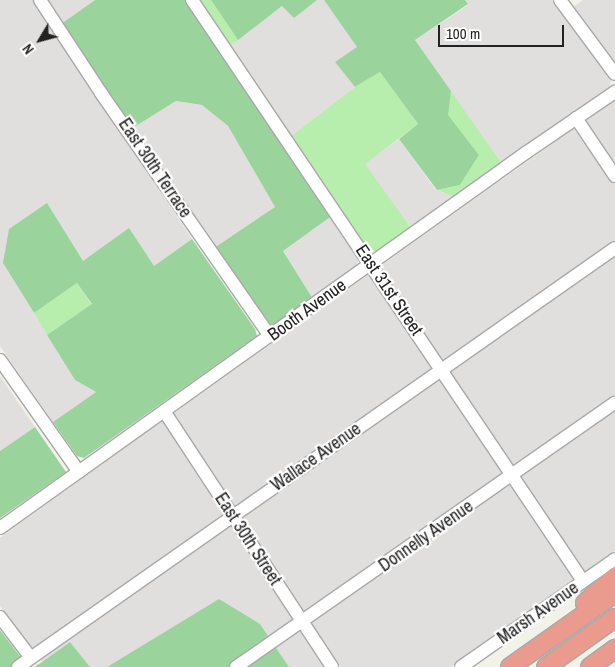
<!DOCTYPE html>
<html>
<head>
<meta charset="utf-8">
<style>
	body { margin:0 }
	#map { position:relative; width:615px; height:667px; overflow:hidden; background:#f2f2e8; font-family:"Archivo Narrow",sans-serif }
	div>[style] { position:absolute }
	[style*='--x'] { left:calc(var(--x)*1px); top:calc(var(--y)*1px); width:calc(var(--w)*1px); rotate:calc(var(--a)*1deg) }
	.residential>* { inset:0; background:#e0dfde }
	.grass>* { inset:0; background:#b7edad }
	.forest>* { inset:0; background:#9bd39d }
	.roads { filter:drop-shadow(1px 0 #a9a9a9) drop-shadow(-1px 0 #a9a9a9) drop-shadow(0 1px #a9a9a9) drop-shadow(0 -1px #a9a9a9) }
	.minor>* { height:12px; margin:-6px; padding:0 6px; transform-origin:6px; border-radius:6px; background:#fff }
	.highway>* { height:18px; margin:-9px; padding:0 9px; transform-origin:9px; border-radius:9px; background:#eb9b8e }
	span { translate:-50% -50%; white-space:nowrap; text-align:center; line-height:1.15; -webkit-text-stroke:4.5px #fff; paint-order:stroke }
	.street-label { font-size:18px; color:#222 }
	.north { position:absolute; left:15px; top:15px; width:50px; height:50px; -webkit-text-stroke:4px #fff; paint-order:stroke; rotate:233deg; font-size:14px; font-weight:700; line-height:20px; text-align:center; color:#222 }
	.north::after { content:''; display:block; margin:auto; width:18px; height:22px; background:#222; clip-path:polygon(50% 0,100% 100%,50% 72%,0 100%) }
	.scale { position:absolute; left:438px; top:25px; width:126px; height:22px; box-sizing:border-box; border:2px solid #222; border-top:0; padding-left:6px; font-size:15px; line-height:18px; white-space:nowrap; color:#222; -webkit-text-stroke:4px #fff; paint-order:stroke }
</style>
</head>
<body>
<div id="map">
	<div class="residential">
		<div style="clip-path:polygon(0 0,33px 0,192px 239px,154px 266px,83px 261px,3px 263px,75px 380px,96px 392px,53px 422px,0 346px)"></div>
		<div style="clip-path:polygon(45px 0,95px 0,61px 24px)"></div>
		<div style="clip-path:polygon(317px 0,324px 0,358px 47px,335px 62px,355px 87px,291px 136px,229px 46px,282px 6px,294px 17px)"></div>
		<div style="clip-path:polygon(465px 0,553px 0,606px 73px,611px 81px,610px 87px,502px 164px,415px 40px,468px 5px)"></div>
		<div style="clip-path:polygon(583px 0,615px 0,615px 68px,572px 8px)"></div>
		<div style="clip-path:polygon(615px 99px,615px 551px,451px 667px,340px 667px,173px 414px)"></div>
		<div style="clip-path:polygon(176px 101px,202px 105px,228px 126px,275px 207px,214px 248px,131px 129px)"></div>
		<div style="clip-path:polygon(399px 139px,436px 190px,455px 197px,411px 228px,364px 164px)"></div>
		<div style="clip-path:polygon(333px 215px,357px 255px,358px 262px,354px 270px,313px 299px,283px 251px)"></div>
		<div style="clip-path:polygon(0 376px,35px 427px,0 451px)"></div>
		<div style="clip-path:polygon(162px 421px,324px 667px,289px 667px,260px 624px,219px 600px,107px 667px,90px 667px,70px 642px,42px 662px,0 606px,0 538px)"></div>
	</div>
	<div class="grass">
		<div style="clip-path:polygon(198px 0,211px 0,238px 40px,229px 46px)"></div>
		<div style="clip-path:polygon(380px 72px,418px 124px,365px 164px,411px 228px,378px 251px,373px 251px,366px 246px,291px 136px,355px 87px)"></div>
		<div style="clip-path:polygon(451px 91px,502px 164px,455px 197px,437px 190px,460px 185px,479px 155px,447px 115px)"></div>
		<div style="clip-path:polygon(77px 283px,92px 305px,47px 335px,34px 313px)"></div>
	</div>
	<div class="forest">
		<div style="clip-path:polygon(95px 0,186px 0,333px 215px,283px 251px,313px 299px,273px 327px,267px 325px,214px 248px,275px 207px,228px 126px,202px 105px,176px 101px,131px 129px,61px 24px)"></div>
		<div style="clip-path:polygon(211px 0,317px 0,294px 18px,282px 6px,238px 40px)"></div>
		<div style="clip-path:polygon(324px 0,465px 0,468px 4px,415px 40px,451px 91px,448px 115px,479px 155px,460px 185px,437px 190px,399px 139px,418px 124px,380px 72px,355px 87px,335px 62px,357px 47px)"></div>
		<div style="clip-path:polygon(47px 203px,83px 261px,129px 228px,154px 266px,192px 239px,255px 329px,257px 336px,84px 458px,77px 456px,53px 422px,96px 392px,75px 380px,47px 335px,92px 304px,77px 283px,34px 313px,3px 263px,9px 229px)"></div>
		<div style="clip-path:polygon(35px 427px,66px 472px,0 518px,0 451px)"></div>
		<div style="clip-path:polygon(219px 599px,260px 624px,289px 667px,107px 667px)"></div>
		<div style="clip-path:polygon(0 630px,28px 667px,0 667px)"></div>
		<div style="clip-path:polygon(70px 642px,90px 667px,34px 667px,42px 662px)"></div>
	</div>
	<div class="roads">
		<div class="minor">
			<div style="--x:40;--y:0;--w:111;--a:56.7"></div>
			<div style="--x:101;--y:93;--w:296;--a:55.2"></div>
			<div style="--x:192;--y:0;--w:700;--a:56.06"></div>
			<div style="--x:560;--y:0;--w:92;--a:53.4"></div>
			<div style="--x:576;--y:118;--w:70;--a:56.1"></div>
			<div style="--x:0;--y:360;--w:137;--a:54.8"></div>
			<div style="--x:164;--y:411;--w:306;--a:56.7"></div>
			<div style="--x:0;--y:528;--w:647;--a:-35.51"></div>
			<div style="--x:527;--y:152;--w:107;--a:-34.3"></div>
			<div style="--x:0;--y:617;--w:51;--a:52.9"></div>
			<div style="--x:18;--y:667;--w:729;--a:-35.06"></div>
			<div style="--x:236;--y:667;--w:462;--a:-34.9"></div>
			<div style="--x:461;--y:667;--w:188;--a:-35"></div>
		</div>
		<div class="highway">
			<div style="--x:585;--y:603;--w:40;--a:-41"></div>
			<div style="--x:510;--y:667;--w:128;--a:-35.2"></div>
			<div style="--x:546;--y:667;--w:85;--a:-35.4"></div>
			<div style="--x:590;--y:667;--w:31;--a:-36"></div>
		</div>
	</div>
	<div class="street-label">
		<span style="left:155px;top:168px;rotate:56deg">East 30th Terrace</span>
		<span style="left:389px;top:290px;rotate:56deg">East 31st Street</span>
		<span style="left:307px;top:310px;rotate:-36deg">Booth Avenue</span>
		<span style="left:316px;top:457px;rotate:-35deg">Wallace Avenue</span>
		<span style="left:426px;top:536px;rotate:-35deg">Donnelly Avenue</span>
		<span style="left:248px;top:539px;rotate:57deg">East 30th Street</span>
		<span style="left:538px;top:613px;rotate:-35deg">Marsh Avenue</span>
	</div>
	<div class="north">N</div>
	<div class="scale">100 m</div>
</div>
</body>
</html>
